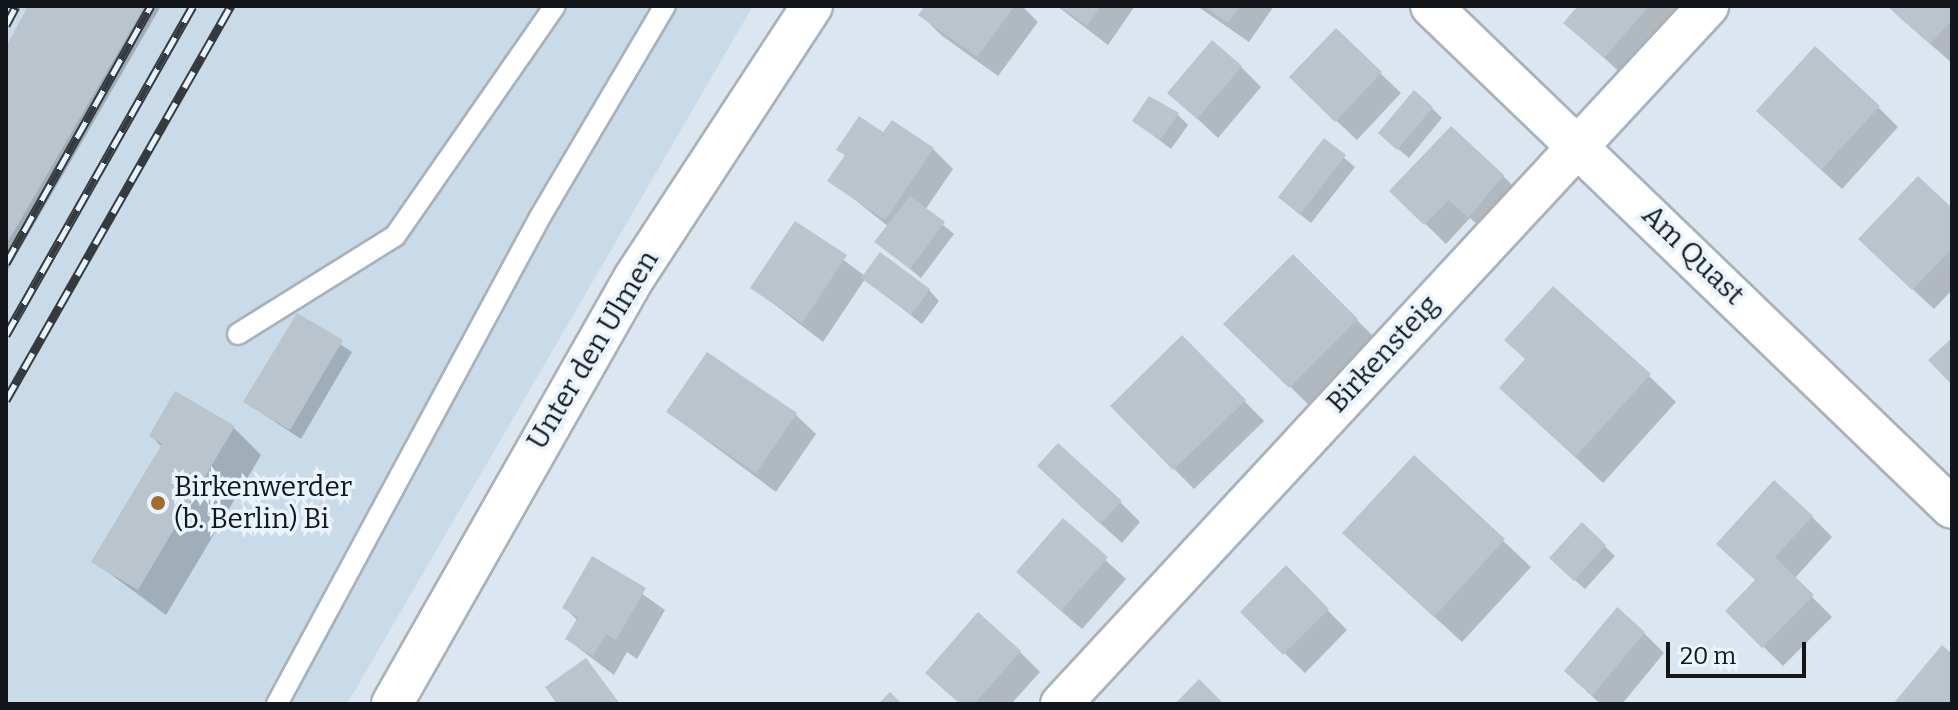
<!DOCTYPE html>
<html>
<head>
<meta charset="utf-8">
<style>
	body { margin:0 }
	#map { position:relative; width:1958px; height:710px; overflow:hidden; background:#dce6f0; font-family:Bitter,serif }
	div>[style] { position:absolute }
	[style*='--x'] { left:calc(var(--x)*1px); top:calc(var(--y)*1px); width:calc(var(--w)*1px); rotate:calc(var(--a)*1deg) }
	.built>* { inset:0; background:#c9dae9 }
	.shadow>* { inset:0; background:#0003 }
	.building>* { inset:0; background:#b9c4cd }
	.roads { filter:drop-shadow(2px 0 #a7b2bb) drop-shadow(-2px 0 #a7b2bb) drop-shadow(0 2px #a7b2bb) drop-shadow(0 -2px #a7b2bb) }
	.lane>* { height:20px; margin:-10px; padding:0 10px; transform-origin:10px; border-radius:10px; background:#fff }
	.street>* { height:40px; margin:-20px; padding:0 20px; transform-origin:20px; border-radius:20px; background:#fff }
	.rail>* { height:9px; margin-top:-4.5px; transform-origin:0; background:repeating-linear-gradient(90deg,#e9f4fe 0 18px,#353a3f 0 36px); box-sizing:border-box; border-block:2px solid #353a3f }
	.dots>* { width:22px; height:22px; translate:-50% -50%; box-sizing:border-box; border:4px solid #e9f4fe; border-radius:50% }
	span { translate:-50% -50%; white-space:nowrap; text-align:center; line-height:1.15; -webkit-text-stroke:7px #e9f4fe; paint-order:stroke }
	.street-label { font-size:28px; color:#13171b }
	.poi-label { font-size:28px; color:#13171b }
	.left { translate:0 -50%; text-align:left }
	.frame { position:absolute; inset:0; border:8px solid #13171b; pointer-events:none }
	.scale { position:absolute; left:1666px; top:642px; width:140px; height:36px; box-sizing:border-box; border:4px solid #13171b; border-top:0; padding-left:10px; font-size:24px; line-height:28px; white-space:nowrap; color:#13171b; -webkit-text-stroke:6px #e9f4fe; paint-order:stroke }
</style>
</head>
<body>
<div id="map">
	<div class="built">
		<div style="clip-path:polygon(6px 6px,753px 6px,347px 704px,6px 704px)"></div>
	</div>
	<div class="shadow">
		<div style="clip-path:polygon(31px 6px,161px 6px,6px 273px,6px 51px)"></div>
		<div style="clip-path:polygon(927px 6px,1022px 6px,1038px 22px,998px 76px,941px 35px,921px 15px)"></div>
		<div style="clip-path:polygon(1057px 6px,1135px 6px,1108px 45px)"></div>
		<div style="clip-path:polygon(1197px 6px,1274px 6px,1249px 42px)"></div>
		<div style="clip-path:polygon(1581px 6px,1686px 6px,1625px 77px,1566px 23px)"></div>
		<div style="clip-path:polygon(1888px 6px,1952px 6px,1952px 63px,1898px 16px)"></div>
		<div style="clip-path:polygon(1336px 31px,1401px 93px,1357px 140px,1311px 97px)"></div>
		<div style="clip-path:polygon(1241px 67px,1261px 87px,1218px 138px,1170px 93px)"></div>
		<div style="clip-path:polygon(1878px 107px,1898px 127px,1842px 189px,1779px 131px)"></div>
		<div style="clip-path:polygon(1432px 108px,1442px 118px,1409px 158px,1391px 143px)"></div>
		<div style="clip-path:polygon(1177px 114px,1188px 125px,1171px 149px,1134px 121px)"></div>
		<div style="clip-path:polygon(884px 135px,933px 149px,953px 169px,925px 210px,954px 234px,921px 278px,877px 242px,889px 227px,830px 180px,846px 157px,839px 149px)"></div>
		<div style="clip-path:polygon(1324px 141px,1355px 167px,1311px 223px,1291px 207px)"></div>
		<div style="clip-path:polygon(1503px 176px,1523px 196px,1490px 236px,1470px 218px,1446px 244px,1392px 191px)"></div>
		<div style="clip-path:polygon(1952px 211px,1952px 290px,1934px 309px,1880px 259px)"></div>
		<div style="clip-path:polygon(795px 224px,865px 276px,929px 290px,939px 301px,922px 324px,865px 279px,823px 342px,753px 288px)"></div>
		<div style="clip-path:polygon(1293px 257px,1377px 340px,1311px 407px,1226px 324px)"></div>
		<div style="clip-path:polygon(297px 316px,352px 352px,301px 439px,245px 402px)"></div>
		<div style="clip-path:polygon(1182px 338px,1264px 421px,1194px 489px,1112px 406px)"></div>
		<div style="clip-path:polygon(1649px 376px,1676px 402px,1603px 483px,1501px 388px)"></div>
		<div style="clip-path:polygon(176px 394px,234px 428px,261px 455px,166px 615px,94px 562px,162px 447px,151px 436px)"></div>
		<div style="clip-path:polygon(668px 412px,795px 414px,816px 434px,776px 492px)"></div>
		<div style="clip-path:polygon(1414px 458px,1531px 567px,1462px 642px,1372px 560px)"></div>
		<div style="clip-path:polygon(1059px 486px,1120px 502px,1140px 522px,1122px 543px)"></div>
		<div style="clip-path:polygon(1812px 517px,1832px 537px,1794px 579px,1832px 617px,1783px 666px,1727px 611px,1757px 580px,1739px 564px)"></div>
		<div style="clip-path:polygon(1063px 521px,1126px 579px,1082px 629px,1039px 592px)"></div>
		<div style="clip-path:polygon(1582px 525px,1615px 556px,1585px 589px,1562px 569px)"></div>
		<div style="clip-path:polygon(593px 559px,665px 610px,637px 659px,627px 652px,614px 675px,567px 639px,578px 621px,564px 607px)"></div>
		<div style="clip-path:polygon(1286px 568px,1347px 630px,1305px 673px,1242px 612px)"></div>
		<div style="clip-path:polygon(1644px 633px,1664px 653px,1622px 704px,1601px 704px,1586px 691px)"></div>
		<div style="clip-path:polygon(1020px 652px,1040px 672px,1011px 704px,960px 704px)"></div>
	</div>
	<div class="building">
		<div style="clip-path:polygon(28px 6px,145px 6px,6px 245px,6px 47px)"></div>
		<div style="clip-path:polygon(925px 6px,1015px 6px,977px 57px,918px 15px)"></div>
		<div style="clip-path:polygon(1058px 6px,1101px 6px,1087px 26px)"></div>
		<div style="clip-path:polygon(1203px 6px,1240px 6px,1228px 23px)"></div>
		<div style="clip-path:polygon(1578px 6px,1649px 6px,1604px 58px,1563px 23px)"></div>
		<div style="clip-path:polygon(1887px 6px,1952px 6px,1952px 20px,1930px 44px)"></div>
		<div style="clip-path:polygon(1336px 28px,1382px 72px,1335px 122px,1289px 77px)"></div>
		<div style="clip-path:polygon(1212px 40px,1242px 66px,1197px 119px,1167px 93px)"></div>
		<div style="clip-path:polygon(1815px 46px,1880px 106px,1821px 170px,1756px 111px)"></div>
		<div style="clip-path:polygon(1414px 90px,1433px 107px,1397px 150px,1378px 133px)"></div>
		<div style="clip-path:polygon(1149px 96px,1179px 113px,1160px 140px,1132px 121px)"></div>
		<div style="clip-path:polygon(859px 116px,883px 132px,892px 120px,934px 148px,885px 220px,827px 181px,845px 155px,836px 150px)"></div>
		<div style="clip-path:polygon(1451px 126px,1504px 175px,1468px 218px,1449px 200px,1424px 225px,1389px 191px)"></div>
		<div style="clip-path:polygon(1324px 138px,1346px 155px,1300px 215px,1278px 197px)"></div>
		<div style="clip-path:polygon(1918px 176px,1952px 208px,1952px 249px,1912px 290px,1858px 239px)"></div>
		<div style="clip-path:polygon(910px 196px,945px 222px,910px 269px,874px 242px)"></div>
		<div style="clip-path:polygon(795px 221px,847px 255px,802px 323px,750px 288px)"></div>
		<div style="clip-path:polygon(880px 252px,930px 289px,911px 315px,861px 278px)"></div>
		<div style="clip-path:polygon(1293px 254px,1358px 319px,1289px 388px,1223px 324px)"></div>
		<div style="clip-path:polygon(1553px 286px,1651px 374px,1575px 457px,1499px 388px,1525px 359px,1504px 340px)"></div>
		<div style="clip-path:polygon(297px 313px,343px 340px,290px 430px,243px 402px)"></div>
		<div style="clip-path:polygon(1182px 335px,1246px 400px,1173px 470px,1110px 406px)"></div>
		<div style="clip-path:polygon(1952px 338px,1952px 385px,1928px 360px)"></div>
		<div style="clip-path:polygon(707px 352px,797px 413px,756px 473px,666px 412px)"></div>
		<div style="clip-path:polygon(175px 391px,235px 426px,138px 590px,91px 562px,162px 444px,149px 436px)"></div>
		<div style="clip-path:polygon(1058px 443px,1122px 501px,1100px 524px,1037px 466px)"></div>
		<div style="clip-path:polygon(1414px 455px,1505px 539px,1434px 617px,1342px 533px)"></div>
		<div style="clip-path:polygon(1774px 480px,1813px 516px,1775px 557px,1814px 595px,1762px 648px,1725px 611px,1755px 580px,1716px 544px)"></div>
		<div style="clip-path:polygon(1063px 518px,1108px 557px,1061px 611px,1016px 572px)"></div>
		<div style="clip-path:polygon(1582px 522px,1606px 545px,1574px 581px,1549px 558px)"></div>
		<div style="clip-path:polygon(592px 556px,646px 588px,616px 640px,606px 634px,593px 656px,565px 639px,578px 617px,562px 608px)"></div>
		<div style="clip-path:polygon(1286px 565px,1329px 609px,1283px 655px,1240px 612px)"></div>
		<div style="clip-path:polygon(1617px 607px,1645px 632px,1592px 696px,1564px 671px)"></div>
		<div style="clip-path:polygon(978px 612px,1021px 651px,974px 704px,960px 704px,925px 673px)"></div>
		<div style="clip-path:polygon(1942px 645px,1952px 654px,1952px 704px,1893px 704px)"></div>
		<div style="clip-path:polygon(586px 658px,620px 704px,557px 704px,545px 687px)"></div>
		<div style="clip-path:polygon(1199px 679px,1224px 704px,1175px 704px)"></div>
		<div style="clip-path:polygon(890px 692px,902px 704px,878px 704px)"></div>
	</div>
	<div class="roads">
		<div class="lane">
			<div style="--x:238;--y:334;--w:185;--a:-32"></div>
			<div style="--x:395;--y:236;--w:280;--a:-55.2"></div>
			<div style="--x:277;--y:704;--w:553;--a:-61.63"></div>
			<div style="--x:540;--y:217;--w:245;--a:-59.4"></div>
		</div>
		<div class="street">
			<div style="--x:1431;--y:6;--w:723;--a:43.94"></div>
			<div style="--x:392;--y:704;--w:490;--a:-60.4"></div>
			<div style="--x:634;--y:278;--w:325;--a:-56.8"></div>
			<div style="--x:1061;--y:704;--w:952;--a:-47.17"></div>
		</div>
	</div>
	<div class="rail">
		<div style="--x:6;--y:25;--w:21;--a:-62"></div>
		<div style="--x:6;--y:263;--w:295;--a:-60.6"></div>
		<div style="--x:6;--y:335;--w:378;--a:-60.4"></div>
		<div style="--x:6;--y:400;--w:454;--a:-60.3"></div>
	</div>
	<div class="dots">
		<div style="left:158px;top:503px;background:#a46a29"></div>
	</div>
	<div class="street-label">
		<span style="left:1693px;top:255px;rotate:44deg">Am Quast</span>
		<span style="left:593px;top:350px;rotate:-59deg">Unter den Ulmen</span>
		<span style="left:1383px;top:354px;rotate:-47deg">Birkensteig</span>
	</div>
	<div class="poi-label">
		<span class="left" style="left:174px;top:503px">Birkenwerder<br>(b. Berlin) Bi</span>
	</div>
	<div class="frame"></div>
	<div class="scale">20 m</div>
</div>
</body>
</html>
